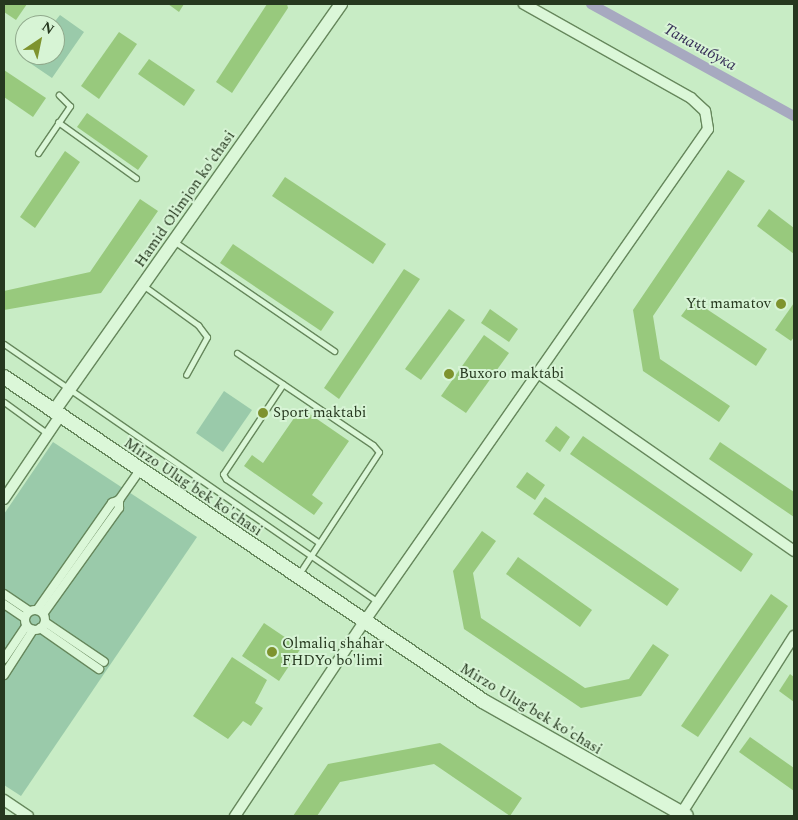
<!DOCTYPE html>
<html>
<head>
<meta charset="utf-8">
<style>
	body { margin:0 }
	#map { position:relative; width:798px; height:820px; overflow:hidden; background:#c8ecc5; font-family:Spectral,serif }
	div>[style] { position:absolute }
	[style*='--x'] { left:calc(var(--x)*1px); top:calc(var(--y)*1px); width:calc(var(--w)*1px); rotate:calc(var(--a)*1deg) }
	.green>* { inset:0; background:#9acaaa }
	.canal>* { height:10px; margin:-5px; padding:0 5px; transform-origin:5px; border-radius:5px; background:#a7a9c0 }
	.building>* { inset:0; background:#98c97d }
	.roads { filter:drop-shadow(1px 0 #66875c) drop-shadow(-1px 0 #66875c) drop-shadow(0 1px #66875c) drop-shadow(0 -1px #66875c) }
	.service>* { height:5px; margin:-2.5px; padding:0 2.5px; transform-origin:2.5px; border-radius:2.5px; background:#dbf7d8 }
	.pedestrian>* { height:8px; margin:-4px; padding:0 4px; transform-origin:4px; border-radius:4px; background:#dbf7d8 }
	.pedestrian>.ring { margin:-4px; padding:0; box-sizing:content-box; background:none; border:8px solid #dbf7d8; border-radius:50% }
	.minor>* { height:10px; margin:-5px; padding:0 5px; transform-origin:5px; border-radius:5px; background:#dbf7d8 }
	.tertiary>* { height:12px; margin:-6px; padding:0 6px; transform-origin:6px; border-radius:6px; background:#dbf7d8 }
	.secondary>* { height:14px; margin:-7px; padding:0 7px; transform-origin:7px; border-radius:7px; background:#dbf7d8 }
	.dots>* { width:14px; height:14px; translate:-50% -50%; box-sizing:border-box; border:2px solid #d7f4d5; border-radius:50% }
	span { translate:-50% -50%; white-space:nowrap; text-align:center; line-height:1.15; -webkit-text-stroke:4px #d7f4d5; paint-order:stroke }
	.street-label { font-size:15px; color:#26381f }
	.poi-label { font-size:15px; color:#26381f }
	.right { translate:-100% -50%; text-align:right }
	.left { translate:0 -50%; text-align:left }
	.water-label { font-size:16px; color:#362f57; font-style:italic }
	.frame { position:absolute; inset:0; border:5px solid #26381f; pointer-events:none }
	.north { position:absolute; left:15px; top:15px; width:50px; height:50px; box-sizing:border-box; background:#d7f4d5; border:1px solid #90a98c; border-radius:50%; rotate:34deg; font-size:14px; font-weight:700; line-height:20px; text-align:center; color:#26381f }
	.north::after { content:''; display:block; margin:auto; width:18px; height:22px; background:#7e932e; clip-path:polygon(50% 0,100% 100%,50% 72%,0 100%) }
</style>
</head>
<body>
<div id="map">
	<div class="green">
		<div style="clip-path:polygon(60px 15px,84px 32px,52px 78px,27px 61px,32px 55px,55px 55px,55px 25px,52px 25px)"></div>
		<div style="clip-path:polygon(224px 391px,252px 410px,223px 452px,196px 433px)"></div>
		<div style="clip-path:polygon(53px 442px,197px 537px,21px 796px,4px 785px,4px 514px)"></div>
	</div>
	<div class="canal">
		<div style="--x:591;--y:4;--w:232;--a:28.9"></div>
	</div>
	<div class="building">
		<div style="clip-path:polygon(4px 4px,27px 4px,16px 20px,4px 12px)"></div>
		<div style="clip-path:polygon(168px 4px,184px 4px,179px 12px)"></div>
		<div style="clip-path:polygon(267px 4px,287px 4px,288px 8px,232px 93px,216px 82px)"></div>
		<div style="clip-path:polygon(119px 32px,137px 44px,99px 99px,81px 86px)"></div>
		<div style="clip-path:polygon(149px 59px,195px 90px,184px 106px,138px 74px)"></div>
		<div style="clip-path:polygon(4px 70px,46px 98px,33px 117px,4px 97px)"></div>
		<div style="clip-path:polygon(87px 113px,148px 156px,138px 170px,77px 127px)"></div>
		<div style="clip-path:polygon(65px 151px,80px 162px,35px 228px,20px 217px)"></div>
		<div style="clip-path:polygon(728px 170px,745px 181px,653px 316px,660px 359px,730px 406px,719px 422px,643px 371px,633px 310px)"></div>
		<div style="clip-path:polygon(285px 177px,386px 244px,373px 264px,272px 196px)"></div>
		<div style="clip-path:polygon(140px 199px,158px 211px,101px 293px,4px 310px,4px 291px,90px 272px)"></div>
		<div style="clip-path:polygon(769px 209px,794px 228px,794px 254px,757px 226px)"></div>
		<div style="clip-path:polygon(233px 244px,334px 312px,321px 331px,220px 263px)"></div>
		<div style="clip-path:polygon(404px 269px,420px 279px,339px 399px,324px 388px)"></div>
		<div style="clip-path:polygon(693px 300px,767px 349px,756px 366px,681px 316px)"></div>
		<div style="clip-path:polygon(794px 303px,794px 337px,791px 341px,775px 330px)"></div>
		<div style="clip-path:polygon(449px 309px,465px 320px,421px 380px,405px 369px)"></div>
		<div style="clip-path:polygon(490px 309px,518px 329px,509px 342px,481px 323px)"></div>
		<div style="clip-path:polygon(484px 335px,509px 353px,466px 413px,441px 396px)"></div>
		<div style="clip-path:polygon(301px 408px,349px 441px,312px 495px,323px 503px,314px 515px,244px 466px,252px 455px,263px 463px)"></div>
		<div style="clip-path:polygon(556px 426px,570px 437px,560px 452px,545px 441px)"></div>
		<div style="clip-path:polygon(583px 436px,753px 554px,741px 572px,570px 454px)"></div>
		<div style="clip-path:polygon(720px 442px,794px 492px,794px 517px,709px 459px)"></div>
		<div style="clip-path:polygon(527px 472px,545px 485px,535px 500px,516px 487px)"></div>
		<div style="clip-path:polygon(545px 497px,679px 589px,667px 606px,533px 514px)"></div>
		<div style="clip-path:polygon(482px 531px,496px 541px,473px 573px,481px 618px,585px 688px,629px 679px,653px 644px,669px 655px,641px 696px,581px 708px,464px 629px,453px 571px)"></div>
		<div style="clip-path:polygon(518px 557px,592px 610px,580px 627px,506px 574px)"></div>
		<div style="clip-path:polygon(771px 594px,788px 606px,698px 737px,681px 726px)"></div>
		<div style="clip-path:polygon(264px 623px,301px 648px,279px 681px,242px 656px)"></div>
		<div style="clip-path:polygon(232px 657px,267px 680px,255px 703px,263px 708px,251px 726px,243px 721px,228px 739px,193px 716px)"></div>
		<div style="clip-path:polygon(790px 674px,794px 677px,794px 702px,779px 691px)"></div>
		<div style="clip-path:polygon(750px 737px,794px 768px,794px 791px,739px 752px)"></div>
		<div style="clip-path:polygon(440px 743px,522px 798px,510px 816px,434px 764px,340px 782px,317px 816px,293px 816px,328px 764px)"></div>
	</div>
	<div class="roads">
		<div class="service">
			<div style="--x:58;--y:122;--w:96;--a:35.7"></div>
			<div style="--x:38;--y:153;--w:57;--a:-55.8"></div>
			<div style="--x:70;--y:106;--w:16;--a:-135"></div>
			<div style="--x:175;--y:242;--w:193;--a:34.4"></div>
			<div style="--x:144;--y:286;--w:67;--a:35.8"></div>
			<div style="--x:198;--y:325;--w:15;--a:53"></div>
			<div style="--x:207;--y:337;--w:43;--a:118.9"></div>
			<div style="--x:4;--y:344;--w:454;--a:34.6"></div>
			<div style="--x:237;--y:353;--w:164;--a:34.1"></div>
			<div style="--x:373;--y:445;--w:9;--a:49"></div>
			<div style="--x:379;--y:452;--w:146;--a:123.3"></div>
			<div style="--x:283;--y:384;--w:108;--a:123.7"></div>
			<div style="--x:223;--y:474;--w:6;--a:59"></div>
			<div style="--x:226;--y:479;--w:112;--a:34.4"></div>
			<div style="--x:4;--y:402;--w:54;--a:36"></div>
		</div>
		<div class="pedestrian">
			<div style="--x:119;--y:500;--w:35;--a:-55"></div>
			<div style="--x:4;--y:594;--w:30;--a:34"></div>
			<div style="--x:4;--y:604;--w:25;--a:34"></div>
			<div class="ring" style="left:25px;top:610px;width:12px;height:12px"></div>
			<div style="--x:37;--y:610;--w:131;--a:-55"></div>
			<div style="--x:112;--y:503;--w:8;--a:-23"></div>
			<div style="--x:119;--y:500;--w:8;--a:90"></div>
			<div style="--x:119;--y:508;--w:130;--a:125.6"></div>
			<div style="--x:45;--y:622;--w:71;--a:34.1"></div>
			<div style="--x:40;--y:628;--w:72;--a:34.8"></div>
			<div style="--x:4;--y:659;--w:40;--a:-56"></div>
			<div style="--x:4;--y:675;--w:54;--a:-57.2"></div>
		</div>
		<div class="minor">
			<div style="--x:538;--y:373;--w:312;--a:34.8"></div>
			<div style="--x:4;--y:499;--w:100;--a:-56"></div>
			<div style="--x:4;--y:800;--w:29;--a:34"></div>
			<div style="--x:681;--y:814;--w:211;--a:-57.6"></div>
			<div style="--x:235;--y:816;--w:233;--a:-56.4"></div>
			<div style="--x:364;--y:622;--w:601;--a:-55.09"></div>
			<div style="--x:708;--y:129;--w:18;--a:-99"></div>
			<div style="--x:705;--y:111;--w:19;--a:-137"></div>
			<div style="--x:691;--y:98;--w:192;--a:-150.6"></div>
		</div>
		<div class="tertiary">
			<div style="--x:54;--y:411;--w:498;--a:-54.8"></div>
		</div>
		<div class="secondary">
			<div style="--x:4;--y:377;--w:578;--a:34.07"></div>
			<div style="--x:483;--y:701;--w:233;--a:29.5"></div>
		</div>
	</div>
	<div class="dots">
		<div style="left:781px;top:304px;background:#7e932e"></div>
		<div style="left:449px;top:374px;background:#7e932e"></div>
		<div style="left:263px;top:413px;background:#7e932e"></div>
		<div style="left:272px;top:652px;background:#7e932e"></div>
	</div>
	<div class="street-label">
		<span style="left:185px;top:199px;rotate:-55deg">Hamid Olimjon ko'chasi</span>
		<span style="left:193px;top:487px;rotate:34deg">Mirzo Ulug'bek ko'chasi</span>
		<span style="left:531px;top:709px;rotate:31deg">Mirzo Ulug‘bek ko'chasi</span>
	</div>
	<div class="poi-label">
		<span class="right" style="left:771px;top:304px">Ytt mamatov</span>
		<span class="left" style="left:459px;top:374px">Buxoro maktabi</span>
		<span class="left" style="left:273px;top:413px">Sport maktabi</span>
		<span class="left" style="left:282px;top:652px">Olmaliq shahar<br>FHDYo bo'limi</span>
	</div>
	<div class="water-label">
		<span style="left:700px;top:47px;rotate:29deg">Таначибука</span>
	</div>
	<div class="frame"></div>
	<div class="north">N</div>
</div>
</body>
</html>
